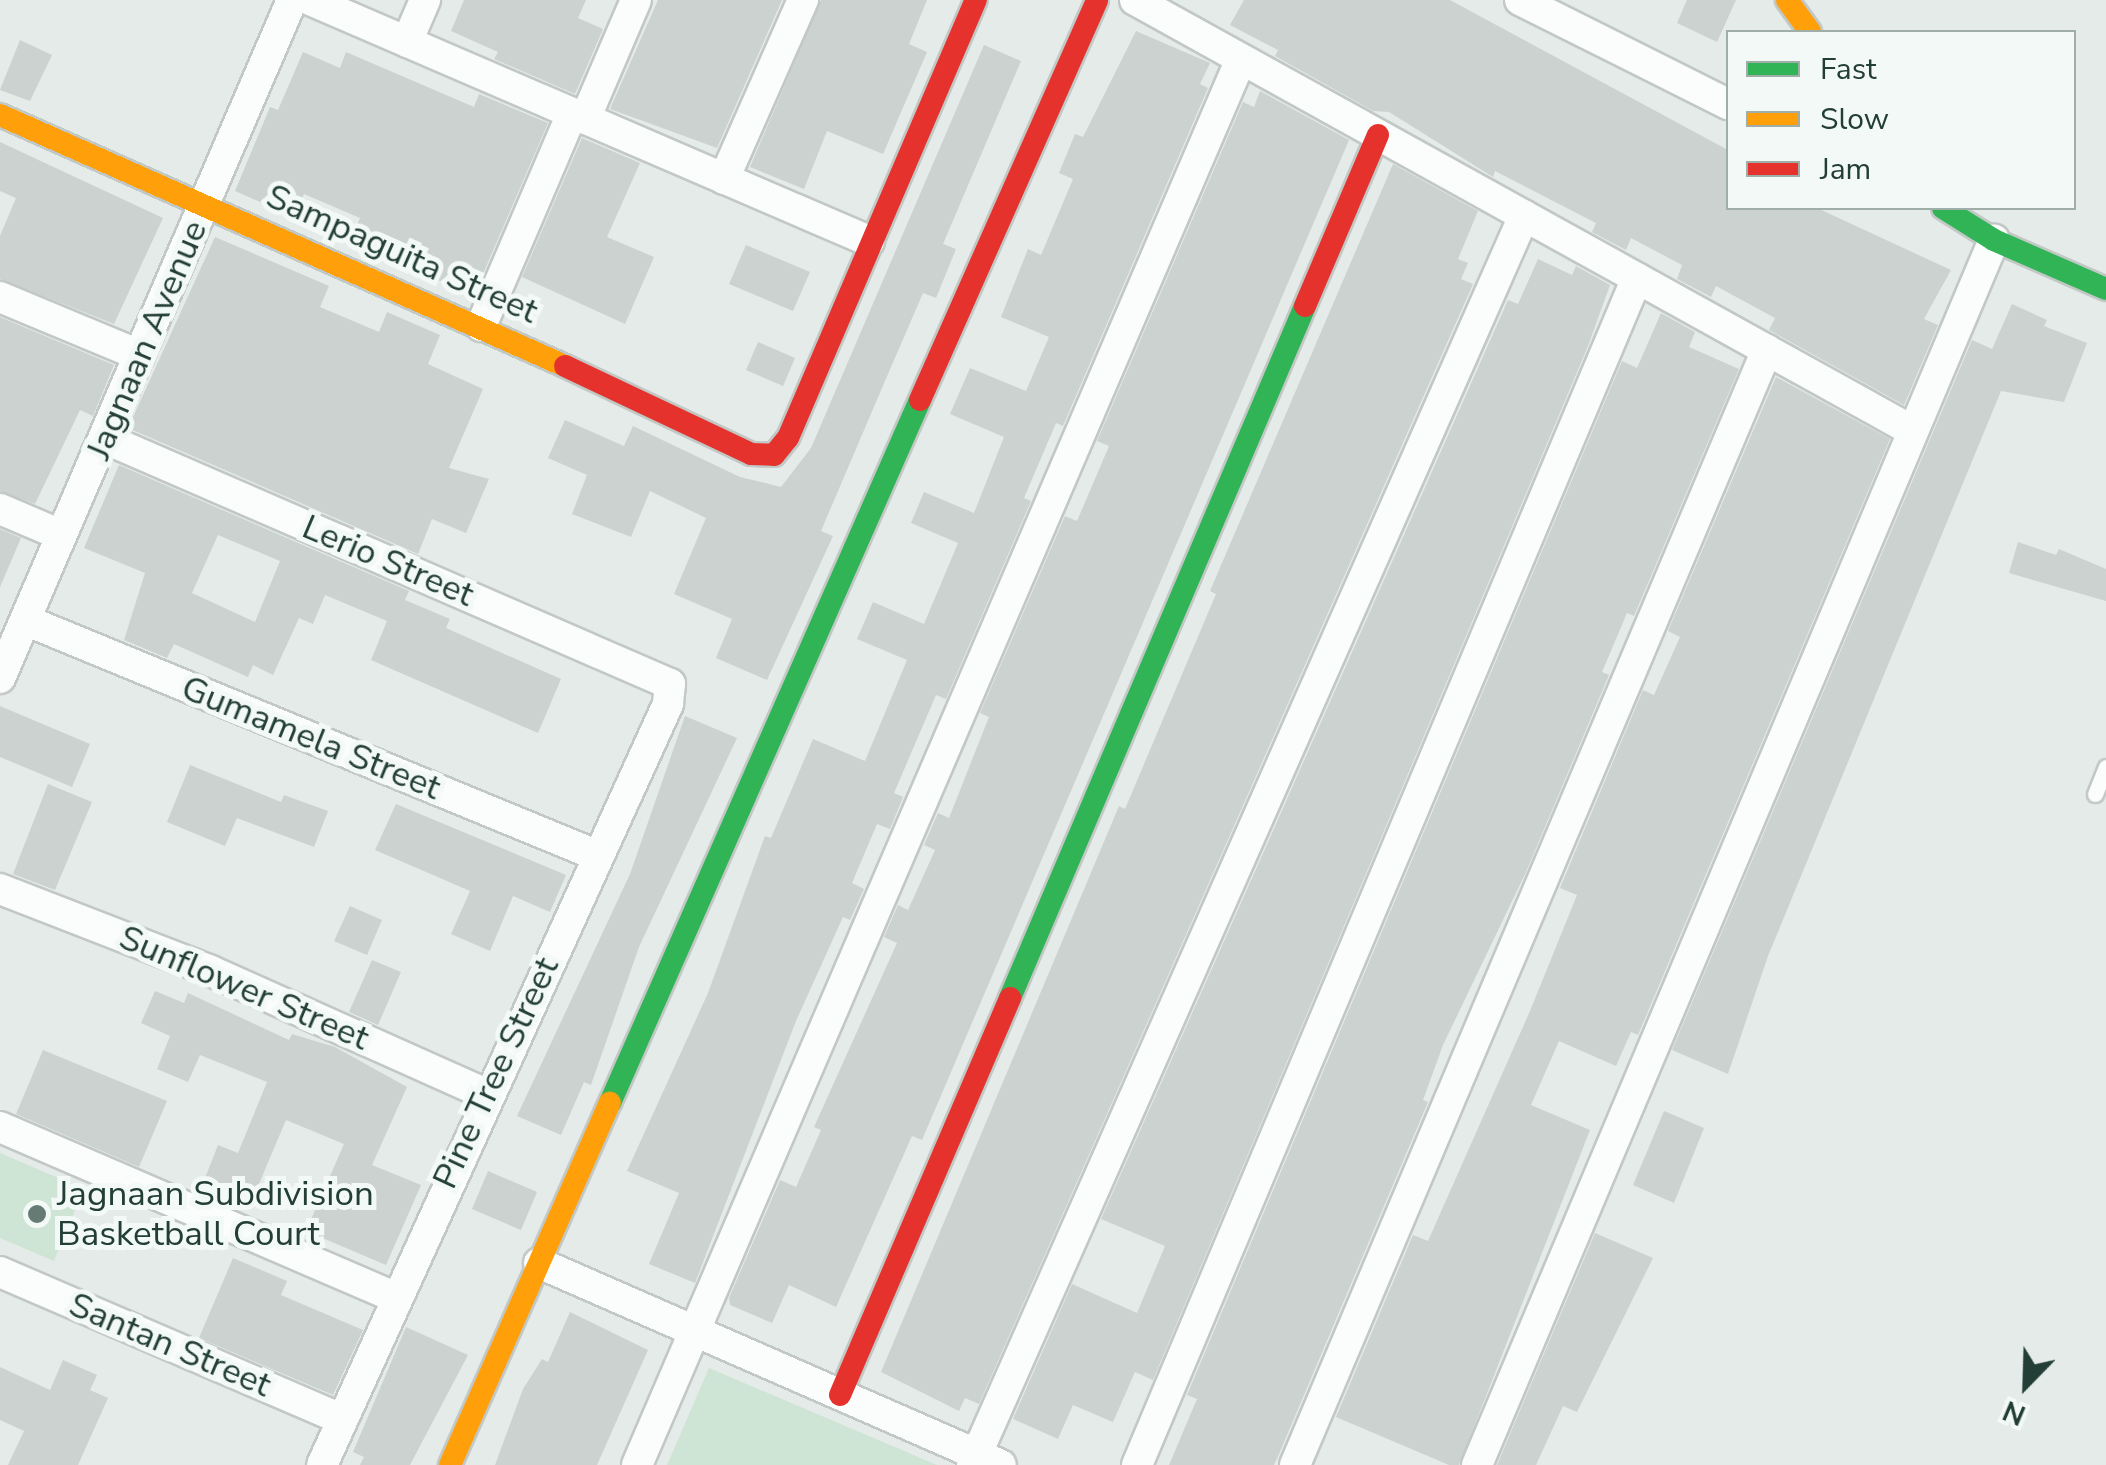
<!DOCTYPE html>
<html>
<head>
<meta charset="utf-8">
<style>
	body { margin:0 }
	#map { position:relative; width:2106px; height:1465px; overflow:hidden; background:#e5ebe8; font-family:"Nunito Sans",sans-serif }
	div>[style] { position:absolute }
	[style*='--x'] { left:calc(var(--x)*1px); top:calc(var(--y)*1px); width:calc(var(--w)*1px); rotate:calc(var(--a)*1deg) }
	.green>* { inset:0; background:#cee4d4 }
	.building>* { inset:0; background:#ccd2cf }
	.roads { filter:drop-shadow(2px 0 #c2c8c5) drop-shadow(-2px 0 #c2c8c5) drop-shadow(0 2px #c2c8c5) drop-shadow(0 -2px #c2c8c5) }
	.lane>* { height:15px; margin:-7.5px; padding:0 7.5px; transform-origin:7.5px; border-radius:7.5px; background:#fbfcfc }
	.street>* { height:30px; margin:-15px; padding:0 15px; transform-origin:15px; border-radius:15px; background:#fbfcfc }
	.fast>* { height:22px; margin:-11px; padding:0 11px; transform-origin:11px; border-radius:11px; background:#30b455 }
	.slow>* { height:22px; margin:-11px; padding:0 11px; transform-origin:11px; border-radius:11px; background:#ff9f0a }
	.jam>* { height:22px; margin:-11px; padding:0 11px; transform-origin:11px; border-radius:11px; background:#e5322d }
	.dots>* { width:28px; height:28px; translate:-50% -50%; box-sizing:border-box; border:5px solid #f3f9f6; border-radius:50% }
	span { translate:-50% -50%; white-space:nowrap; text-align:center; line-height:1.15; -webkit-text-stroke:10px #f3f9f6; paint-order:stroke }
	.street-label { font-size:35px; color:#223e36 }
	.poi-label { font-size:35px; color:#223e36 }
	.left { translate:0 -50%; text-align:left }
	.legend { position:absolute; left:1726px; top:30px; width:350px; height:180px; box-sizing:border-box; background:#f3f9f6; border:2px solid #9faea9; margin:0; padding:12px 18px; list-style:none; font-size:30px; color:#223e36 }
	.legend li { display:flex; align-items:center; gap:20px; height:50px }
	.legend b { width:50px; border:2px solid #9faea9 }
	.north { position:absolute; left:1976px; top:1335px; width:100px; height:100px; -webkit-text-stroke:8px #f3f9f6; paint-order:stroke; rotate:203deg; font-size:28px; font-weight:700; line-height:40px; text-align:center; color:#223e36 }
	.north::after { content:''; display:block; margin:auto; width:35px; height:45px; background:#223e36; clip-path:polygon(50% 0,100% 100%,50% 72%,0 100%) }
</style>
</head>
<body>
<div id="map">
	<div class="green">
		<div style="clip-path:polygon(0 1153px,84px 1189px,54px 1261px,0 1238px)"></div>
		<div style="clip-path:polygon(709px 1368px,937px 1465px,667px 1465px)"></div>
	</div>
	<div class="building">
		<div style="clip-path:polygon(464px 0,586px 0,578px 18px,603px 29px,575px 94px,494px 59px,498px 52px,451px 31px)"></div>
		<div style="clip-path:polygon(658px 0,782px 0,717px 148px,610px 109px)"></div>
		<div style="clip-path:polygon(821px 0,927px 0,909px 44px,927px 52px,883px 154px,827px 131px,804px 189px,750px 167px)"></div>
		<div style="clip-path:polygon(1244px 0,1450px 0,1728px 150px,1728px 208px,1817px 208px,1951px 270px,1924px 319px,1938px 325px,1904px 405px,1769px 330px,1775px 318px,1716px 286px,1711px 297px,1677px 279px,1682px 265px,1631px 238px,1626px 250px,1592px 232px,1596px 223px,1495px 171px,1493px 177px,1389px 112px,1373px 111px,1275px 56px,1278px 50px,1230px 25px)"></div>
		<div style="clip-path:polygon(1687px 0,1736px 0,1717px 42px,1677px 23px)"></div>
		<div style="clip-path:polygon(1136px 31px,1210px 63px,1200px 84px,1208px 88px,1063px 426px,1056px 423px,1024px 498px,1031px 501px,946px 699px,936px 695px,894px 793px,903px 797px,890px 829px,877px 824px,852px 883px,864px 889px,850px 920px,843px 917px,796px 1021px,695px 1283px,649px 1264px,679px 1193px,627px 1171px,708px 993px,765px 836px,771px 838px,813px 739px,865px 761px,907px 660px,857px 639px,873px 602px,924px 624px,958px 543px,911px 523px,924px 492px,974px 513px,1004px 437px,950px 414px,970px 368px,1026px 391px,1049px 337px,1001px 317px,1028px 249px,1041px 255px,1073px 179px,1059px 173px,1075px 134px,1083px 137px)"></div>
		<div style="clip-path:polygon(20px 40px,52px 55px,30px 101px,0 90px)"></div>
		<div style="clip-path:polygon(984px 45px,1021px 61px,943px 244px,956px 249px,936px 298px,923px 293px,882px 388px,821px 531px,833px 536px,767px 680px,716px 658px,732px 619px,674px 594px,706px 518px,650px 491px,631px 537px,572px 514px,587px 475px,548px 458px,565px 420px,624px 446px,633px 426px,740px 477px,781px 487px,811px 448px)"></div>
		<div style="clip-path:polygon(303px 52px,340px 68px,346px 52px,474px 107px,479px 94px,548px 123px,476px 290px,463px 284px,460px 290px,350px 241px,360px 218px,304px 194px,294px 217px,235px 191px,270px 107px,278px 110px)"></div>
		<div style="clip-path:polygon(1260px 91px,1349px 140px,922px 1140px,912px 1136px,836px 1307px,789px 1285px,772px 1323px,730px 1305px,729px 1298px,780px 1180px,796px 1187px,821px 1130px,814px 1127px,897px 943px,884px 937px,898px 905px,908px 910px,935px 850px,924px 845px,938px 813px,949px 818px,989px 717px,980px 713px,1065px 516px,1077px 521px,1109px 446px,1097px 441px,1243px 102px,1254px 107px)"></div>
		<div style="clip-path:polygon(582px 138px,640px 163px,607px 237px,654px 257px,625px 324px,522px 277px)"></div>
		<div style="clip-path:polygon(0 142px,163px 218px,114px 324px,0 279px,0 236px,16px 198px,0 191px)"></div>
		<div style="clip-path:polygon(1393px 164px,1478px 211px,1458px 259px,1468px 263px,1461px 279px,1473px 284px,979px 1404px,965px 1398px,959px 1411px,881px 1372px,1119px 806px,1125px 809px,1216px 594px,1210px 591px)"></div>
		<div style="clip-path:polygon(215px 237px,329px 286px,320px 307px,379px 332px,387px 312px,440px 335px,428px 364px,483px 389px,449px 468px,489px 479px,466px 533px,432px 519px,418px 554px,128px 428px)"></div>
		<div style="clip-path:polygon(746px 245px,810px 272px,793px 311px,729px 284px)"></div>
		<div style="clip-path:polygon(1538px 259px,1572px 275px,1576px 266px,1610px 285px,1588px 346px,1153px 1380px,1135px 1372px,1113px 1422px,1073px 1405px,1058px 1439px,1013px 1419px,1072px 1284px,1137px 1313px,1165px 1246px,1101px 1219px,1508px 300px,1518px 304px)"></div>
		<div style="clip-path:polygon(2012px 304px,2047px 320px,2044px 326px,2087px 343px,2064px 402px,2001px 391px,1768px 956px,1728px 1074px,1672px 1050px,1972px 340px,1992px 349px)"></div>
		<div style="clip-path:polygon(1661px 313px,1695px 332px,1689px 347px,1739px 369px,1634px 616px,1627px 613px,1602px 672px,1609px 675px,1526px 872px,1443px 1045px,1423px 1100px,1428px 1102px,1279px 1454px,1274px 1465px,1169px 1465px,1197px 1399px,1187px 1395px,1622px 361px,1637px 368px)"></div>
		<div style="clip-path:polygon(0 317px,114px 365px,93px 416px,80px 410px,35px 504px,0 491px)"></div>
		<div style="clip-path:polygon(758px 342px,795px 358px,783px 386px,746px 370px)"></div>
		<div style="clip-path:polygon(1776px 377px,1890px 439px,1638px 1035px,1631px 1032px,1616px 1066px,1559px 1041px,1531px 1105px,1590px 1130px,1459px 1465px,1449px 1465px,1336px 1417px,1413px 1235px,1428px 1241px,1530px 1011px,1577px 895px,1560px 888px,1643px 690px,1654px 695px,1680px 637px,1668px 631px)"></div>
		<div style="clip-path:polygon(evenodd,119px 465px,409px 591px,405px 600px,450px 619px,446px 628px,561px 679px,538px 733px,371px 660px,387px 621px,325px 595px,313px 624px,299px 618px,273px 675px,253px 665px,248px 677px,174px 644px,167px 658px,124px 640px,145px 573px,84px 548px,119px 465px,218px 535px,280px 561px,255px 622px,192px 593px,218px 535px)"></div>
		<div style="clip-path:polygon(0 529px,21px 538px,0 587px)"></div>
		<div style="clip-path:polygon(2018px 542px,2056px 555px,2059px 549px,2106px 569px,2106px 601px,2009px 573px)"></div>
		<div style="clip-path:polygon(0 706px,90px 744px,72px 787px,0 757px)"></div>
		<div style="clip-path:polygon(685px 716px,737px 738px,639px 947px,591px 1085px,584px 1082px,561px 1135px,517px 1116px,630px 874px)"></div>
		<div style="clip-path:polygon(190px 765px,281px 802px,284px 795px,328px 811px,314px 847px,237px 818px,225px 846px,167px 822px)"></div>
		<div style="clip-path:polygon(48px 784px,92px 802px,55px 890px,13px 874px)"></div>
		<div style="clip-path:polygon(396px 804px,566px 875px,550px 912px,513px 896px,490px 951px,451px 934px,470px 891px,375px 850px)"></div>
		<div style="clip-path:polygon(350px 906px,382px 920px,367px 955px,334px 941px)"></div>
		<div style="clip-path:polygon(372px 960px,401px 972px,378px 1025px,349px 1012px)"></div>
		<div style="clip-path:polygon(155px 991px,184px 1003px,188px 993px,289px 1040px,292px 1034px,335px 1047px,407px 1087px,372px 1165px,421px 1185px,386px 1265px,306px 1231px,344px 1144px,286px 1120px,253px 1198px,205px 1178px,218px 1145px,238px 1153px,267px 1082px,200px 1055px,188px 1082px,157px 1069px,170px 1036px,141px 1023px)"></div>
		<div style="clip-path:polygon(43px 1050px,167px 1101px,139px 1167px,16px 1114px)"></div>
		<div style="clip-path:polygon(1664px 1111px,1704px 1128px,1674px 1203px,1633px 1185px)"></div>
		<div style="clip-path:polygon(488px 1171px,537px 1192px,521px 1230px,472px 1209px)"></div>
		<div style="clip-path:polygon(1595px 1233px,1653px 1258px,1577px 1412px,1563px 1406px,1536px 1465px,1497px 1465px)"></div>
		<div style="clip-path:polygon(233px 1258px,287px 1281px,281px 1295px,363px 1330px,333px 1395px,199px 1338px)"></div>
		<div style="clip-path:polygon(570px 1312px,648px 1350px,597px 1465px,495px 1465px,523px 1389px,542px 1359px,548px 1362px)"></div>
		<div style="clip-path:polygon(406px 1327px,468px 1355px,410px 1465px,360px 1465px,364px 1457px,353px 1452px)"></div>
		<div style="clip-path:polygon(63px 1360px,97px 1375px,90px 1390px,108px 1398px,78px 1465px,8px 1465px,24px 1431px,0 1420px,0 1367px,50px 1390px)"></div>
	</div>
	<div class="roads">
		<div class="lane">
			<div style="--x:2095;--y:794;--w:29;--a:-68"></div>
		</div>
		<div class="street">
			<div style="--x:310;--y:0;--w:609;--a:23.32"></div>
			<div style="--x:1135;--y:0;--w:889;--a:28.99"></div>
			<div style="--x:1520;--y:0;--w:233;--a:26.6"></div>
			<div style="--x:407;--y:42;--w:46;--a:-66.8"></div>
			<div style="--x:585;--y:119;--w:129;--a:-66.8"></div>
			<div style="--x:724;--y:179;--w:196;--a:-66.2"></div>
			<div style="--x:0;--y:297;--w:151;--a:22.6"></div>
			<div style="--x:481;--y:326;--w:231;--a:-66.8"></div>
			<div style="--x:106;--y:439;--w:615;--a:23.48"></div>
			<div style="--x:670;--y:684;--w:20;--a:96"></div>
			<div style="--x:668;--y:704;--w:836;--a:114.45"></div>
			<div style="--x:0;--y:509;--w:66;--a:23.1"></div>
			<div style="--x:25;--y:620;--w:617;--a:22.37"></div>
			<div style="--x:0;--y:678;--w:738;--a:-66.7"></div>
			<div style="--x:0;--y:889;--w:226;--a:21.2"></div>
			<div style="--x:211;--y:971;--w:301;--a:24.1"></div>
			<div style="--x:0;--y:1127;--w:429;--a:23.3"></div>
			<div style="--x:539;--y:1263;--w:504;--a:23.62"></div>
			<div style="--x:0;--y:1272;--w:371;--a:23.3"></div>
			<div style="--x:637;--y:1465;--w:1530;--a:-66.75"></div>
			<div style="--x:972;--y:1465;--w:1366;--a:-66.16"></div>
			<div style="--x:1137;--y:1465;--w:1288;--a:-67.16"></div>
			<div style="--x:1295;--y:1465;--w:1211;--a:-67.06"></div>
			<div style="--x:1477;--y:1465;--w:1330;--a:-67.12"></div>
		</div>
		<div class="fast">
			<div style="--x:1943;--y:208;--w:60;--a:32.1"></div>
			<div style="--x:1994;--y:240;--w:122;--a:23.6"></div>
			<div style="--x:1010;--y:998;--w:752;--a:-66.91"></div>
			<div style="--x:610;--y:1103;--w:768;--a:-66.2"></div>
		</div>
		<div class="slow">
			<div style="--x:1787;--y:0;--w:39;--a:54"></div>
			<div style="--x:0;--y:115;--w:618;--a:23.95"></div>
			<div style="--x:450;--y:1465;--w:396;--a:-66.2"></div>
		</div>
		<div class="jam">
			<div style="--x:1305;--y:306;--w:186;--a:-66.9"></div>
			<div style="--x:565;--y:366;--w:206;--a:25.3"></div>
			<div style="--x:751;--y:454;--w:23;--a:2"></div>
			<div style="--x:774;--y:455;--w:22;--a:-51"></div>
			<div style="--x:788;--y:438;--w:477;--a:-66.8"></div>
			<div style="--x:920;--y:400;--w:437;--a:-66.1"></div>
			<div style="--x:840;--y:1395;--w:432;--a:-66.8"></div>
		</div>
	</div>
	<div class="dots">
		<div style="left:37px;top:1214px;background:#667b74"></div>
	</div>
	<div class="street-label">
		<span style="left:402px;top:254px;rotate:24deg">Sampaguita Street</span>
		<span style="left:147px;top:340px;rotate:-67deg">Jagnaan Avenue</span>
		<span style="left:388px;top:561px;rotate:23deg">Lerio Street</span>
		<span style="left:311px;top:738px;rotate:22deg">Gumamela Street</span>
		<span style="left:244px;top:988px;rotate:23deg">Sunflower Street</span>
		<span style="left:496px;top:1073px;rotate:-65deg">Pine Tree Street</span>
		<span style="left:170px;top:1345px;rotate:23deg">Santan Street</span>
	</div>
	<div class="poi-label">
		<span class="left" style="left:57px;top:1214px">Jagnaan Subdivision<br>Basketball Court</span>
	</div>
	<ul class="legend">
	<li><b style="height:12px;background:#30b455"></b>Fast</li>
	<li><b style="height:12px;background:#ff9f0a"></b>Slow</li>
	<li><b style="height:12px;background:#e5322d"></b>Jam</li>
	</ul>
	<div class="north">N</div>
</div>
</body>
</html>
